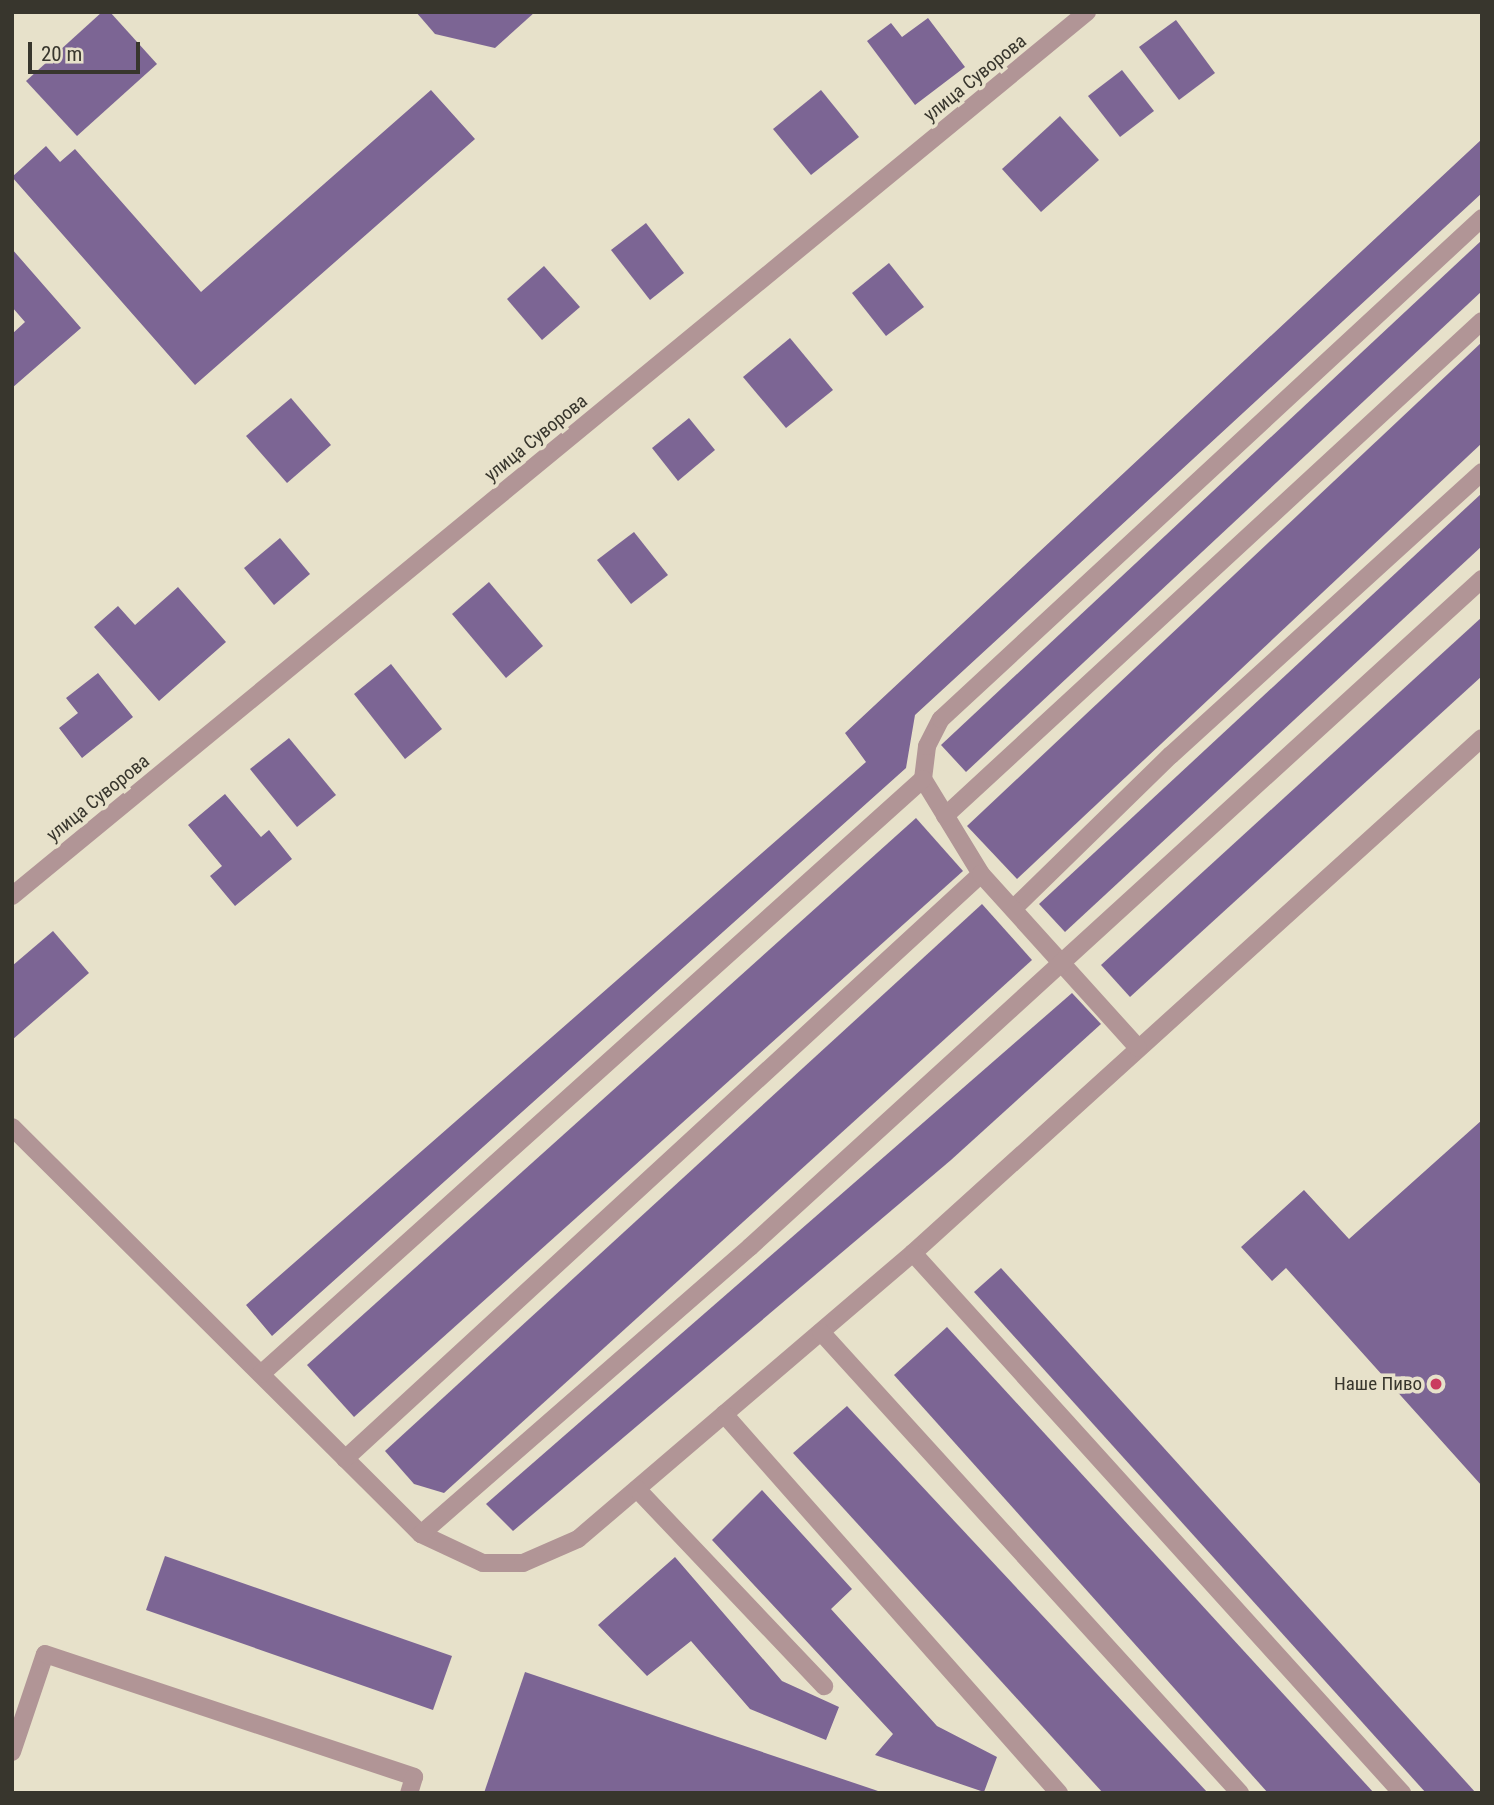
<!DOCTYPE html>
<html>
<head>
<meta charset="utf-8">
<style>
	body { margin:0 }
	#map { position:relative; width:1494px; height:1805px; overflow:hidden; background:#e7e1ca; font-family:"Roboto Condensed",sans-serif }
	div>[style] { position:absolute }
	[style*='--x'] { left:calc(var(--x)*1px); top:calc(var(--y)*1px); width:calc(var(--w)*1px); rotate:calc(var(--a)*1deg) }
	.building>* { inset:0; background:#7c6594 }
	.minor>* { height:18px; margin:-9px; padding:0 9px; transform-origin:9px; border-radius:9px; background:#b19596 }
	.dots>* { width:19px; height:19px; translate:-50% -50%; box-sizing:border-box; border:4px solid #e7e1ca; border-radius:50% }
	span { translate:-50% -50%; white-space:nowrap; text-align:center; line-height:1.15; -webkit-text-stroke:7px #e7e1ca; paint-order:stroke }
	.street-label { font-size:19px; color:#38362d }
	.poi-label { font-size:19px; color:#38362d }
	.right { translate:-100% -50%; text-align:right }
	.frame { position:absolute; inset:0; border:14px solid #38362d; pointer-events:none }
	.scale { position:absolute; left:28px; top:42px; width:112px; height:32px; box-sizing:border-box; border:4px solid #38362d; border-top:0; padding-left:9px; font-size:21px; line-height:24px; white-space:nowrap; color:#38362d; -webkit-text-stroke:5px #e7e1ca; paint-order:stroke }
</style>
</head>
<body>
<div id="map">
	<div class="building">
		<div style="clip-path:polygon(102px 12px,110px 12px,157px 64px,77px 136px,26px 81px)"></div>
		<div style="clip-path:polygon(416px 12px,535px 12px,495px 48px,435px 34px)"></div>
		<div style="clip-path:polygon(928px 18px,965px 67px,915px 105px,867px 41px,891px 23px,902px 37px)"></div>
		<div style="clip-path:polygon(1176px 20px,1215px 73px,1179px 100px,1139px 47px)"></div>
		<div style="clip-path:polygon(1122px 70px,1154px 111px,1120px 137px,1088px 96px)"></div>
		<div style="clip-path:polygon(431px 90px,475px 139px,195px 385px,12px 177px,46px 146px,60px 162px,75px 149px,201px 292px)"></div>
		<div style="clip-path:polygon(821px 90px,859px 137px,811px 175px,773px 129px)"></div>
		<div style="clip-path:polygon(1060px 116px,1099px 160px,1041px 212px,1002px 169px)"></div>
		<div style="clip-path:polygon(1482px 139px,1482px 193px,915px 715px,906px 768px,272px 1336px,246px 1305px,866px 762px,845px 733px)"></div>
		<div style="clip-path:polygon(646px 223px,684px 273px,650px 300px,611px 250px)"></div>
		<div style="clip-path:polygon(1482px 240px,1482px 291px,966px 772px,941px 745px)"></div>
		<div style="clip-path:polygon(12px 249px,81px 328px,12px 388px,12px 334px,25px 322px,12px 307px)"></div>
		<div style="clip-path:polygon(889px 263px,924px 307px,886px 336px,852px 293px)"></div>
		<div style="clip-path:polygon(544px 266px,580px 307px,542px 340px,507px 299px)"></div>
		<div style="clip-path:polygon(790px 338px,833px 390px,786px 428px,743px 377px)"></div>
		<div style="clip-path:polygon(1482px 342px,1482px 443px,1017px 879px,967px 826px)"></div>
		<div style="clip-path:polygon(291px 398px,331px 445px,287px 483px,246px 436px)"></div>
		<div style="clip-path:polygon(689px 418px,715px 450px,678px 481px,652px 448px)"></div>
		<div style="clip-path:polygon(1482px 493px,1482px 546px,1065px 932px,1039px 904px)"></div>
		<div style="clip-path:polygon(634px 532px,668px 575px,631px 604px,597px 560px)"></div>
		<div style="clip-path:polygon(280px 538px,310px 574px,274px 605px,244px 568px)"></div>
		<div style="clip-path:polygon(489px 582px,543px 646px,506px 678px,452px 614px)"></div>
		<div style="clip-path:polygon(178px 587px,226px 642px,159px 701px,94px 627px,118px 606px,135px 625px)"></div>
		<div style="clip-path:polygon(1482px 617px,1482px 676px,1130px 997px,1101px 965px)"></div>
		<div style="clip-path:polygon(391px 664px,442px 729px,405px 759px,354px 694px)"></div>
		<div style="clip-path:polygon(98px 673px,133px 717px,82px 758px,59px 728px,78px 713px,66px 698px)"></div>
		<div style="clip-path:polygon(289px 738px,336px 795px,297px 827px,250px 769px)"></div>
		<div style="clip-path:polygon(225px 794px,261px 837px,269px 830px,292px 859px,235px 906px,210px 876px,222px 866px,188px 825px)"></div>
		<div style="clip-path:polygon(916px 818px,963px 871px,354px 1417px,307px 1365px)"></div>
		<div style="clip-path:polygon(982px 904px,1032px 960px,444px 1493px,414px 1484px,385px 1451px)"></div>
		<div style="clip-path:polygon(53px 931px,89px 973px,12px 1040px,12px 966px)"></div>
		<div style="clip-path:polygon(1072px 993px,1101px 1024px,951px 1160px,513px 1531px,486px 1504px)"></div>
		<div style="clip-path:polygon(1482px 1120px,1482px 1486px,1286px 1268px,1272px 1281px,1241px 1247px,1304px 1190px,1349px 1239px)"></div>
		<div style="clip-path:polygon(1001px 1268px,1476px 1793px,1426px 1793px,974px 1292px)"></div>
		<div style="clip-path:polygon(947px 1327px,1374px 1793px,1268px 1793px,894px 1375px)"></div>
		<div style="clip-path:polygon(847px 1406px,1208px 1793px,1103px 1793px,793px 1453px)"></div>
		<div style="clip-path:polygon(762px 1490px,852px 1589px,831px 1609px,937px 1726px,997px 1757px,984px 1792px,875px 1755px,893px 1734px,712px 1540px)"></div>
		<div style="clip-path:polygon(165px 1556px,452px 1656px,433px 1710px,146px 1610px)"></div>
		<div style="clip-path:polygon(675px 1557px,782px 1681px,839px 1707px,826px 1740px,750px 1709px,691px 1641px,647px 1676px,598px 1625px)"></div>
		<div style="clip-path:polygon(525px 1672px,881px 1792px,880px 1793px,484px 1793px)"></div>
	</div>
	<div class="minor">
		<div style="--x:945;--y:816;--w:730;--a:-42.67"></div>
		<div style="--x:981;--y:874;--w:111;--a:-121.4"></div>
		<div style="--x:923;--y:779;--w:33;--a:-83"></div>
		<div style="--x:927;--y:746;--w:30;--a:-63"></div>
		<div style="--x:941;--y:719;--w:737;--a:-42.8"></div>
		<div style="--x:12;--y:896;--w:1392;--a:-39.43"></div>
		<div style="--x:1014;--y:908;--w:219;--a:-44.3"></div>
		<div style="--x:1171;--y:755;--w:420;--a:-42.3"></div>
		<div style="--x:12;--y:1127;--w:577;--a:44.86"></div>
		<div style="--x:421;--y:1534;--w:68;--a:25.1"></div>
		<div style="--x:483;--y:1563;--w:40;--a:0"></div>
		<div style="--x:523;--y:1563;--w:60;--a:-23.6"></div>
		<div style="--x:578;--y:1539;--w:440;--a:-40.5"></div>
		<div style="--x:913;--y:1253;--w:767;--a:-42.15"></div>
		<div style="--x:913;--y:1253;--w:729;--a:47.84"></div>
		<div style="--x:821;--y:1332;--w:623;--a:47.73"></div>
		<div style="--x:261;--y:1374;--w:890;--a:-41.95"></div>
		<div style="--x:724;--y:1414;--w:506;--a:48.53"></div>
		<div style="--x:345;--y:1459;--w:864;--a:-42.61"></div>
		<div style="--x:981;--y:874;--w:234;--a:47.9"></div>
		<div style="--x:637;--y:1489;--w:272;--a:46.5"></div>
		<div style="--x:421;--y:1534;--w:437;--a:-41.1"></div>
		<div style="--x:750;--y:1247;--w:991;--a:-42.38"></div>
		<div style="--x:12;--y:1752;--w:103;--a:-71.4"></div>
		<div style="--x:45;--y:1654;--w:389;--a:18.4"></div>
		<div style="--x:414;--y:1777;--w:17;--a:107"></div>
	</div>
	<div class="dots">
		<div style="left:1436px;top:1384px;background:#ca3b60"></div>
	</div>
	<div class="street-label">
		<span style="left:975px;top:78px;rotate:-39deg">улица Суворова</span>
		<span style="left:536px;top:438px;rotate:-39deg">улица Суворова</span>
		<span style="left:98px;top:798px;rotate:-39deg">улица Суворова</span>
	</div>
	<div class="poi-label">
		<span class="right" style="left:1422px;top:1384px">Наше Пиво</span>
	</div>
	<div class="frame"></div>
	<div class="scale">20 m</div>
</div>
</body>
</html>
